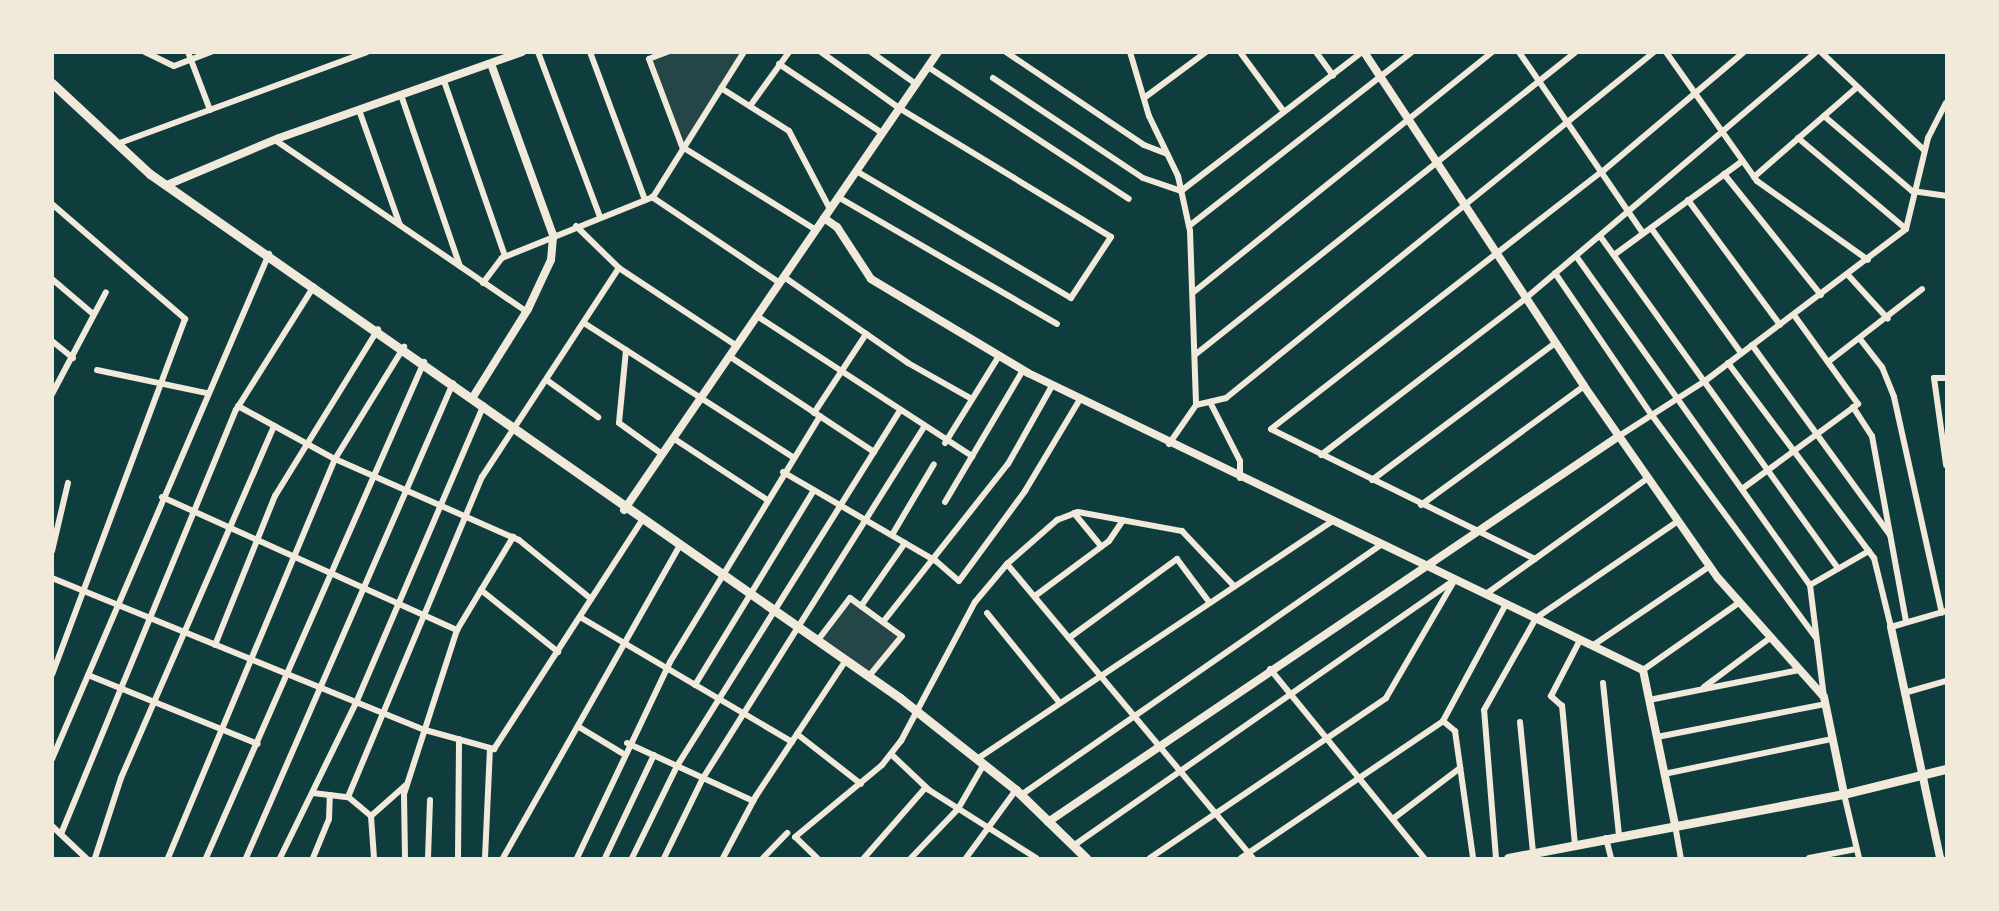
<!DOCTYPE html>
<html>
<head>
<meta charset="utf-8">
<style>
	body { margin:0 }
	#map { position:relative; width:1999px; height:911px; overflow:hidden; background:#0f3d3e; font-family:"IBM Plex Sans",sans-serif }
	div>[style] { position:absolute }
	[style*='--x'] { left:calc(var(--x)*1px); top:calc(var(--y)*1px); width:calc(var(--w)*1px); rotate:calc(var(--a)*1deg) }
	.green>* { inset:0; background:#244646 }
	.minor>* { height:6px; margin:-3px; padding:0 3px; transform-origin:3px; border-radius:3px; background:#f1e9da }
	.tertiary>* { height:8px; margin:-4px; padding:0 4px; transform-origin:4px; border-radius:4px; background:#f1e9da }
	.secondary>* { height:8px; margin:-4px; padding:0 4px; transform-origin:4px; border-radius:4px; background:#f1e9da }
	.primary>* { height:9px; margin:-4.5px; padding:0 4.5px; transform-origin:4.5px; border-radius:4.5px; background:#f1e9da }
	span { translate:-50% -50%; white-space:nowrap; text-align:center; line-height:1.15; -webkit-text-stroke:4.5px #f1e9da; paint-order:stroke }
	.frame { position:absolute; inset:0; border:54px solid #f1e9da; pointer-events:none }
</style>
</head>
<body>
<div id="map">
	<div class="green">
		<div style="clip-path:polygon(667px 53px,744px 53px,684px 148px,649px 59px)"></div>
		<div style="clip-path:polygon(850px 598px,902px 636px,869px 676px,818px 640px)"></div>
	</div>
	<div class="minor">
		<div style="--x:145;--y:52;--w:32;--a:26"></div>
		<div style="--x:174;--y:66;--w:40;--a:-21"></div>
		<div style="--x:188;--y:52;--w:62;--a:69.2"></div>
		<div style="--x:538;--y:52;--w:176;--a:69.4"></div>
		<div style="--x:590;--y:52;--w:158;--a:69.6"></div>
		<div style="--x:667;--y:52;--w:19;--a:159"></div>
		<div style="--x:649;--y:59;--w:96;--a:69.3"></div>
		<div style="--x:821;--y:52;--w:96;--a:35.7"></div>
		<div style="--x:899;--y:108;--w:248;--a:31.3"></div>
		<div style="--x:1111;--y:237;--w:73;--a:123.3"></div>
		<div style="--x:1071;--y:298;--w:250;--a:-149.4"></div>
		<div style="--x:871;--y:52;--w:55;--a:35.4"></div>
		<div style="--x:1006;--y:52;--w:166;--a:34"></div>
		<div style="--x:1144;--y:145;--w:25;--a:21"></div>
		<div style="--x:1130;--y:52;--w:67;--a:73.5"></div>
		<div style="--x:1149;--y:116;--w:67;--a:64.2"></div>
		<div style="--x:1178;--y:176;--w:56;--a:77.7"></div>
		<div style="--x:1190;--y:231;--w:174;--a:88"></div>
		<div style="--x:1240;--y:52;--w:74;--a:53.7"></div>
		<div style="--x:1316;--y:52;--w:29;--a:54"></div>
		<div style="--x:1519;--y:52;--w:219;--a:55.6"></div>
		<div style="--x:1666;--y:52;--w:158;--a:54.8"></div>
		<div style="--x:1757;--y:181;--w:136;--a:35.4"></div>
		<div style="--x:1821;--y:52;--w:142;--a:43.6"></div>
		<div style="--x:779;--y:64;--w:124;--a:33.8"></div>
		<div style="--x:928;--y:67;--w:240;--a:33.3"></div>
		<div style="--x:993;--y:78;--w:180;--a:33.7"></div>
		<div style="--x:1143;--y:178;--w:40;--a:18.9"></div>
		<div style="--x:1181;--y:191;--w:228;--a:-37.5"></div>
		<div style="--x:444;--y:81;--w:185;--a:70.8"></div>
		<div style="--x:721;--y:88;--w:80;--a:32.3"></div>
		<div style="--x:789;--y:131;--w:88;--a:62.3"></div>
		<div style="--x:401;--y:95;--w:181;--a:71"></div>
		<div style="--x:1144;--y:98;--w:77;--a:-36.6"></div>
		<div style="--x:750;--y:106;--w:67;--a:-54.2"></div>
		<div style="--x:359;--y:110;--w:122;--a:70.4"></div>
		<div style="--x:1824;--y:116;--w:116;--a:40.4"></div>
		<div style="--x:1912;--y:191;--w:34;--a:8"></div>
		<div style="--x:1798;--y:138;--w:141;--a:40.1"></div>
		<div style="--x:275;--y:140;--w:305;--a:34.3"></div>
		<div style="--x:117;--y:144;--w:266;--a:-20.2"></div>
		<div style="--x:684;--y:148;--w:155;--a:31.8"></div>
		<div style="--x:1724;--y:174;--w:155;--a:51.3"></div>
		<div style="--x:1754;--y:177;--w:134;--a:-41.1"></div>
		<div style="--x:652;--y:197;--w:154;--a:33.9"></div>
		<div style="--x:838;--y:197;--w:253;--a:30.1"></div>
		<div style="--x:1688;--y:200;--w:155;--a:53.6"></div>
		<div style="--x:52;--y:204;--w:176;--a:40.8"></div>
		<div style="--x:185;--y:319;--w:379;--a:110.5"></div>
		<div style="--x:576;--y:226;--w:60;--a:44.3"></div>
		<div style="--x:619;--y:268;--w:141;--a:33.5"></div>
		<div style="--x:1189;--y:226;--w:283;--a:-38"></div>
		<div style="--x:1651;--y:228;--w:154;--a:54.2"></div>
		<div style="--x:1600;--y:236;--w:409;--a:54.4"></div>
		<div style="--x:1614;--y:255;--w:157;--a:-36.2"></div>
		<div style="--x:1576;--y:256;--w:404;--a:54.6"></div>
		<div style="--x:1810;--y:585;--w:113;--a:82.9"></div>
		<div style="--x:1555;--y:273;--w:171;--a:55.8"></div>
		<div style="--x:1651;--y:414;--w:278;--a:53.6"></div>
		<div style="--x:1848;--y:275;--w:59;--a:47.7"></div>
		<div style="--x:784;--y:277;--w:151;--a:34.7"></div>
		<div style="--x:908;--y:363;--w:73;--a:29.4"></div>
		<div style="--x:52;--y:279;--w:52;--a:40.4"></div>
		<div style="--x:483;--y:283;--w:31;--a:-53"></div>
		<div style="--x:502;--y:258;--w:163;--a:-22"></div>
		<div style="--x:653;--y:197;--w:171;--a:-57.9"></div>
		<div style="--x:1195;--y:291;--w:381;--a:-38.8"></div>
		<div style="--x:757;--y:316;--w:257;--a:33.1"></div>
		<div style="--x:584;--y:323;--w:248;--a:32.7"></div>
		<div style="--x:1860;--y:339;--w:36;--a:52"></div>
		<div style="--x:1882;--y:367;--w:32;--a:68"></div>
		<div style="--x:1894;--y:397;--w:221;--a:77.5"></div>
		<div style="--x:52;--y:341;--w:27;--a:39"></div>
		<div style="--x:1752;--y:345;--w:235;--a:54"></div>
		<div style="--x:626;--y:350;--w:73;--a:95.5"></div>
		<div style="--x:619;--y:423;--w:53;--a:35.8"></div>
		<div style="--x:1196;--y:354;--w:485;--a:-38.5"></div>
		<div style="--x:729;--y:356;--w:174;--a:33.5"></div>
		<div style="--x:1828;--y:362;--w:119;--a:-37.8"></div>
		<div style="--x:1728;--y:363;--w:244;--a:53.2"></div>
		<div style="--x:1874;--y:558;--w:71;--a:76.2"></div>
		<div style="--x:1891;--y:627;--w:57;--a:-16.2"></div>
		<div style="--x:97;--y:370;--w:111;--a:11.9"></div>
		<div style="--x:1946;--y:378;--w:12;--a:180"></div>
		<div style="--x:1934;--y:378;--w:88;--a:82.1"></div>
		<div style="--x:548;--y:381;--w:62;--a:35.8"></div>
		<div style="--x:52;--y:394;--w:115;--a:-62.1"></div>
		<div style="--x:1210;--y:402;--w:66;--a:63"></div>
		<div style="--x:1240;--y:461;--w:17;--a:90"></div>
		<div style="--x:238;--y:406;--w:111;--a:28.7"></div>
		<div style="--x:335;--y:459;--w:201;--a:23.8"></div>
		<div style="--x:519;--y:540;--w:93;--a:39.3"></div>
		<div style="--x:1853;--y:407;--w:35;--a:57"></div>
		<div style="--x:1872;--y:436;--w:189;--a:79.6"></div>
		<div style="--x:814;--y:413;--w:95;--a:-56.6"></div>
		<div style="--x:1619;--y:436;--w:102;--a:-32.6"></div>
		<div style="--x:1705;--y:381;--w:252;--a:-37.1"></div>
		<div style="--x:1906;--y:229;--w:94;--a:-76.4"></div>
		<div style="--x:1928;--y:138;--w:39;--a:-63"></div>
		<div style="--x:673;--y:438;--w:111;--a:33.3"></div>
		<div style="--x:945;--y:443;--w:102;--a:-58.2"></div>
		<div style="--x:1169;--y:444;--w:47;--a:-55.3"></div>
		<div style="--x:1196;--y:405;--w:31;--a:-13"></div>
		<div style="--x:1226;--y:398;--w:550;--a:-38.95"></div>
		<div style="--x:1321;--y:455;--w:258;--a:-37.4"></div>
		<div style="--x:1526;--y:298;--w:380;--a:-40.3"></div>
		<div style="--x:783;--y:472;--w:177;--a:30.2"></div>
		<div style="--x:936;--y:561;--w:30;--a:41"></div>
		<div style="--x:959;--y:581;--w:112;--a:-53.7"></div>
		<div style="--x:1025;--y:491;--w:107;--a:-59.1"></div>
		<div style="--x:1372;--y:480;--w:229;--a:-36.8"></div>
		<div style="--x:1742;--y:489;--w:144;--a:-36.2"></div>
		<div style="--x:1858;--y:404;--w:110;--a:-125.7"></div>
		<div style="--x:162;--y:497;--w:324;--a:24.3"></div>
		<div style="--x:945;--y:502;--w:153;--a:-59.4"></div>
		<div style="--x:1421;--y:505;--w:202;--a:-36.1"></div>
		<div style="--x:1074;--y:513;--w:43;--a:50.7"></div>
		<div style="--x:892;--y:535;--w:82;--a:-59.4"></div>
		<div style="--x:52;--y:551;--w:70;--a:-76.8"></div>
		<div style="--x:1535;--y:559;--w:294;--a:-153.8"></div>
		<div style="--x:1271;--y:429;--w:420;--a:-37.9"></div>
		<div style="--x:1603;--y:171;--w:185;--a:-40.2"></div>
		<div style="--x:1007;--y:564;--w:383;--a:50.1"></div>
		<div style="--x:52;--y:578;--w:403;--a:22.2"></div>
		<div style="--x:425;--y:730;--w:72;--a:15.4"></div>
		<div style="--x:494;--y:749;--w:270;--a:-57.1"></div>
		<div style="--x:1810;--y:585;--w:68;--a:-30"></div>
		<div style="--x:481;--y:590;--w:99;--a:38.8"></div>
		<div style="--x:1486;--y:594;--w:199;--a:-35.6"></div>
		<div style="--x:1035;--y:596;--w:92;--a:-36.6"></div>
		<div style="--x:1109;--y:541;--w:25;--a:-56"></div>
		<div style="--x:861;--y:606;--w:77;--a:-55.1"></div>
		<div style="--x:987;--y:613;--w:114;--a:51"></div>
		<div style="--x:580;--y:617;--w:246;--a:30.5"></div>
		<div style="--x:883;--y:622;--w:201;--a:-51.7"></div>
		<div style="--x:1008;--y:464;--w:90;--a:-60.6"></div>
		<div style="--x:1069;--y:638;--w:134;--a:-36.2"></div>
		<div style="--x:1177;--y:559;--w:54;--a:53.3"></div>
		<div style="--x:818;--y:640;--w:53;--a:-52.7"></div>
		<div style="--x:850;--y:598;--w:64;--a:36.2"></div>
		<div style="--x:902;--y:636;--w:52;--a:129.5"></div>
		<div style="--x:215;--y:645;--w:161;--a:-68.1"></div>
		<div style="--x:275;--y:496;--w:196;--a:-58.3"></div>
		<div style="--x:1592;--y:646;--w:143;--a:-34.1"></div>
		<div style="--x:1270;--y:669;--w:244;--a:50.8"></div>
		<div style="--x:1643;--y:670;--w:118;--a:-35"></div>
		<div style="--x:88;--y:675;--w:183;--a:22.1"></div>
		<div style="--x:1603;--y:683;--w:153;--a:84"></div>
		<div style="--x:695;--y:685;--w:228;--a:-58.6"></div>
		<div style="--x:1704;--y:687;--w:84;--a:-36.7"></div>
		<div style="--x:1904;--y:693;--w:44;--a:-15.9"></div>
		<div style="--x:1649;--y:700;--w:153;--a:-11.3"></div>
		<div style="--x:1443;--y:721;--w:133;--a:-61.7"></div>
		<div style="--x:1520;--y:722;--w:132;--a:84.3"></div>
		<div style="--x:579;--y:727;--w:50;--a:31.2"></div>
		<div style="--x:797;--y:734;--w:81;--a:38"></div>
		<div style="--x:1657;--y:737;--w:171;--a:-11.1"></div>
		<div style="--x:627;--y:743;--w:139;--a:24.7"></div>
		<div style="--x:891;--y:754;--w:52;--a:43.5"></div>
		<div style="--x:929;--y:790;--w:127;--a:32.4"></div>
		<div style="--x:52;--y:759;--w:550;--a:-66.75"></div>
		<div style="--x:977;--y:759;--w:426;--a:-33.8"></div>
		<div style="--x:1664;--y:774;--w:172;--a:-11.8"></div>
		<div style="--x:313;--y:793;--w:35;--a:7"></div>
		<div style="--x:1844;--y:794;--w:66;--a:76.8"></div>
		<div style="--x:1021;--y:795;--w:438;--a:-34.8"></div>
		<div style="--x:371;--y:816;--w:30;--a:-140"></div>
		<div style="--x:348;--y:797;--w:347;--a:-67.3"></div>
		<div style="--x:482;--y:477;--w:250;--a:-56.8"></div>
		<div style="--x:1394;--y:818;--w:83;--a:-37.1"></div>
		<div style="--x:1675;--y:825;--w:34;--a:80"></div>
		<div style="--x:52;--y:826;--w:47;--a:43.3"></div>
		<div style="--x:61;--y:834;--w:459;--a:-67.6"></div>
		<div style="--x:236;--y:410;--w:146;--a:-57.8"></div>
		<div style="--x:1606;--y:838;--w:21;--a:76"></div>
		<div style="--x:1575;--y:845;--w:140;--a:-95.3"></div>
		<div style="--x:1562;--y:706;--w:15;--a:-138"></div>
		<div style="--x:1551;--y:696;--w:63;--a:-62.6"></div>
		<div style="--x:1073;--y:846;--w:465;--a:-34.9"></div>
		<div style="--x:95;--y:858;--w:84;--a:-72"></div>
		<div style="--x:121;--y:778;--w:384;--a:-66.5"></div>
		<div style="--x:168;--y:858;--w:433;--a:-67.3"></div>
		<div style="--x:335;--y:459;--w:132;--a:-58.4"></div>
		<div style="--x:206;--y:858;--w:542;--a:-66.27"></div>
		<div style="--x:246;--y:858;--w:518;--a:-66.45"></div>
		<div style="--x:280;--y:858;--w:173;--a:-63.9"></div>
		<div style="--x:356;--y:703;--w:324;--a:-66.8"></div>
		<div style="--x:313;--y:858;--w:42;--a:-67.7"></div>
		<div style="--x:329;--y:819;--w:24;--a:-88"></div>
		<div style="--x:374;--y:858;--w:42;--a:-94.1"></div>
		<div style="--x:371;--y:816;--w:47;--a:-41.5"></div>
		<div style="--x:405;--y:858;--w:64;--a:-90.9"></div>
		<div style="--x:404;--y:794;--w:172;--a:-72.1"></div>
		<div style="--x:457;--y:630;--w:109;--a:-58.9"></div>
		<div style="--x:428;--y:858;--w:58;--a:-88"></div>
		<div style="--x:458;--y:858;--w:119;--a:-89.5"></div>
		<div style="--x:485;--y:858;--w:110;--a:-87.4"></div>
		<div style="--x:503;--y:858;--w:357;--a:-60.5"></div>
		<div style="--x:577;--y:858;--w:217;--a:-64.6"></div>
		<div style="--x:670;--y:662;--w:288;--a:-58.6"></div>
		<div style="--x:605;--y:858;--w:114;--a:-64.6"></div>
		<div style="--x:632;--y:858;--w:102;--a:-63.9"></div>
		<div style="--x:677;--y:766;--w:418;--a:-57.9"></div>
		<div style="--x:664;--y:858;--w:89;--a:-64"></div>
		<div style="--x:703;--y:778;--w:413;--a:-57.8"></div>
		<div style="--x:723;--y:858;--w:70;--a:-62"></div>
		<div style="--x:756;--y:796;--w:163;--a:-56.5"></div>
		<div style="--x:763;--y:858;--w:35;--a:-46"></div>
		<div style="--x:817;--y:858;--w:30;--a:-136"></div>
		<div style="--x:795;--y:837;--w:113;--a:-39.6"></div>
		<div style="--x:882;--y:765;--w:31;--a:-52"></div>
		<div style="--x:901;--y:741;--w:157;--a:-62"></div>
		<div style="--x:975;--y:602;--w:50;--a:-49.9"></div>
		<div style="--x:1007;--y:564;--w:67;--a:-41.3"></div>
		<div style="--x:1057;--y:520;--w:22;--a:-21"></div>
		<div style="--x:1078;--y:512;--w:106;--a:10.4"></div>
		<div style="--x:1182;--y:531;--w:76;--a:46.6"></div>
		<div style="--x:864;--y:858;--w:94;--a:-48.9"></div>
		<div style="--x:911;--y:858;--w:68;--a:-46.2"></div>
		<div style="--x:958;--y:809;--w:52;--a:-60"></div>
		<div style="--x:966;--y:858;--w:84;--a:-53.7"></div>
		<div style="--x:1150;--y:858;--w:285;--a:-34.1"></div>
		<div style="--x:1386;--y:698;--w:133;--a:-59.8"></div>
		<div style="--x:1241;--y:858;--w:244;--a:-34.1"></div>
		<div style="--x:1443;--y:721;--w:16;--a:40"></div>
		<div style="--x:1455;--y:731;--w:128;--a:81.9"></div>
		<div style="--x:1496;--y:858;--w:148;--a:-94.6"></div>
		<div style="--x:1484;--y:710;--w:106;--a:-60.5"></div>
		<div style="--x:1536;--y:618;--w:172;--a:-34.3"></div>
		<div style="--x:1809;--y:858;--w:48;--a:-10.8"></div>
	</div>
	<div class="tertiary">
		<div style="--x:1364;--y:52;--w:400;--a:56.6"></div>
		<div style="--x:1584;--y:386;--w:234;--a:55.1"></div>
		<div style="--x:1718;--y:578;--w:159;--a:48.3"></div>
		<div style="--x:1824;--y:697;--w:99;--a:78.3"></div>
		<div style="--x:167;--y:185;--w:121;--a:-22.8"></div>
		<div style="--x:279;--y:138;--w:258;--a:-19.5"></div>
		<div style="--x:824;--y:218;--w:16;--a:35"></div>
		<div style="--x:837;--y:227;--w:62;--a:56.8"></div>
		<div style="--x:871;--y:279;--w:183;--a:30.9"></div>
		<div style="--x:1028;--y:373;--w:683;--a:25.78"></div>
		<div style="--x:1643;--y:670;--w:158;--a:78.3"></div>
		<div style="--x:473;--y:397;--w:104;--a:-58"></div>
		<div style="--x:528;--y:309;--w:54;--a:-64.9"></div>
		<div style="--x:551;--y:260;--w:25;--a:-85"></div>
		<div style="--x:553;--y:235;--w:182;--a:-109.9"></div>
		<div style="--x:1891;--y:627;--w:236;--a:78"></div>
		<div style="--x:1048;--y:822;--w:689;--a:-34.06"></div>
	</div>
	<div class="secondary">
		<div style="--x:624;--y:510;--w:555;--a:-55.57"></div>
	</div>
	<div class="primary">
		<div style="--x:52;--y:83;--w:134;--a:42.9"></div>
		<div style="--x:150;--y:174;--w:915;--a:34.94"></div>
		<div style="--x:900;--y:698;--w:148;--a:38.4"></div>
		<div style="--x:1016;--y:790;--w:98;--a:44.2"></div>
		<div style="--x:1508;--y:858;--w:342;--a:-10.8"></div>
		<div style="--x:1844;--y:794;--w:105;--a:-13.8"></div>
	</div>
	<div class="frame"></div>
</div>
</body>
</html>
